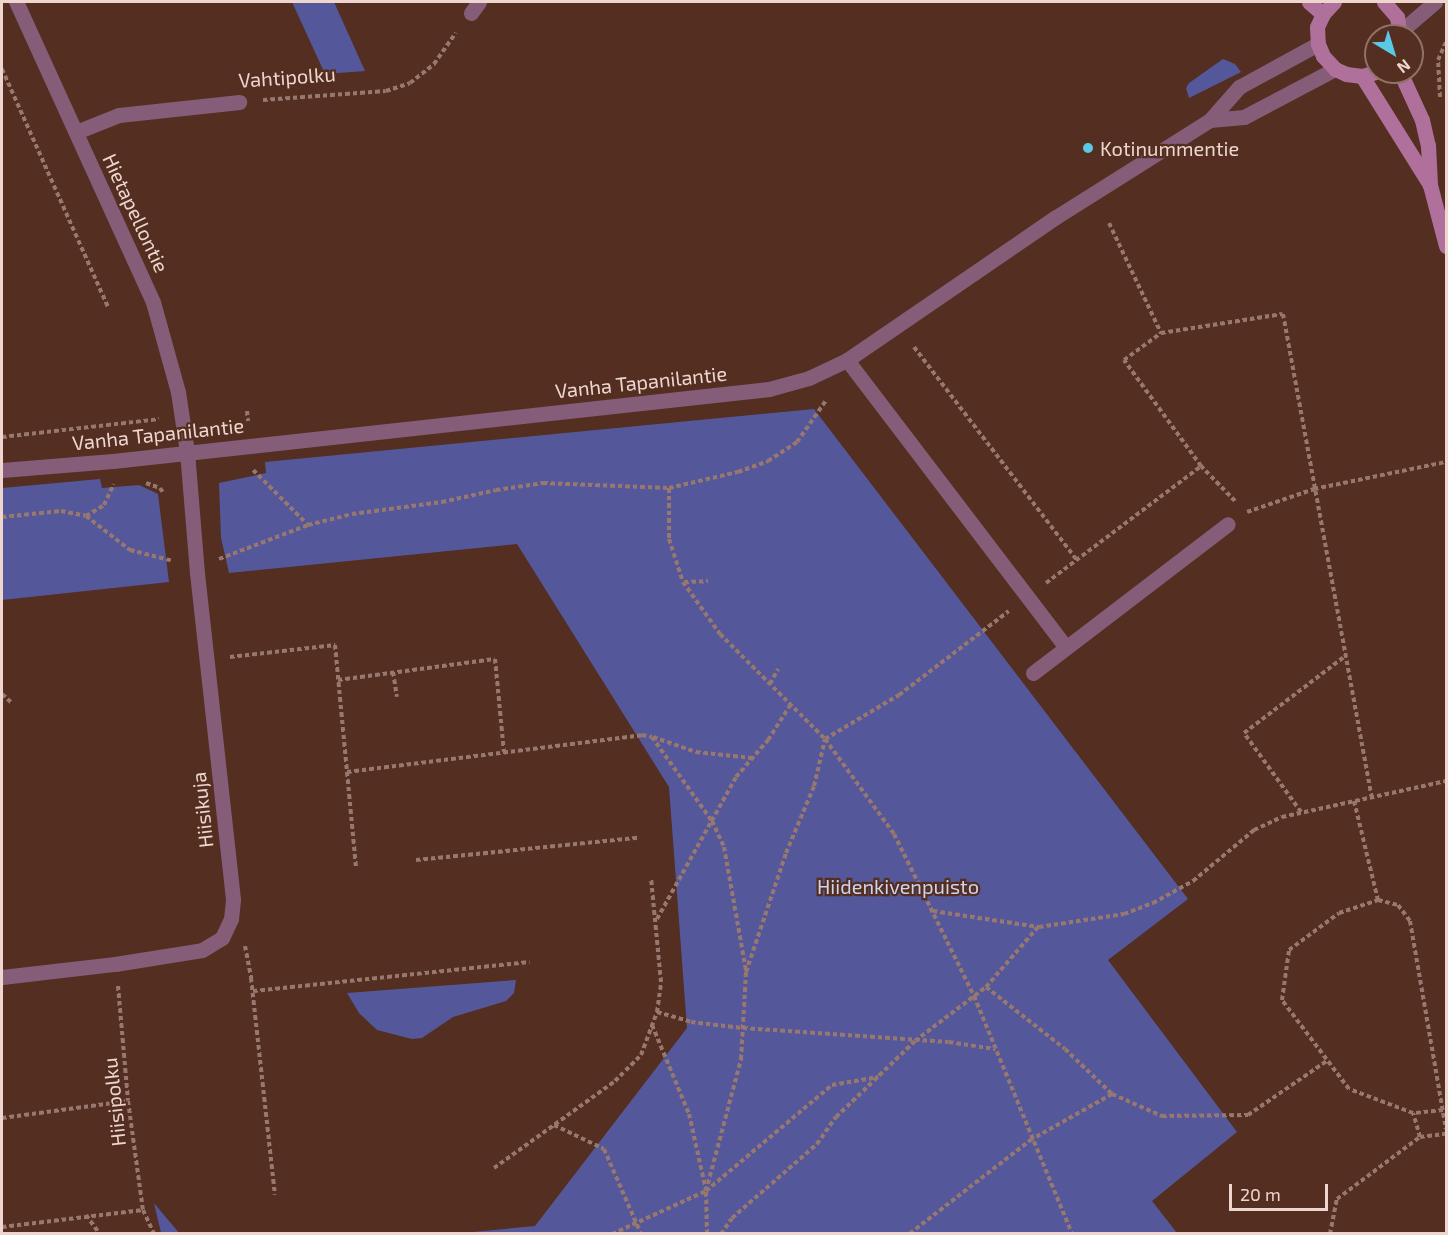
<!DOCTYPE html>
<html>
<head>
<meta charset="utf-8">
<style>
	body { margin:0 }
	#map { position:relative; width:1448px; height:1235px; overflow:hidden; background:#532e21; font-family:"Exo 2",sans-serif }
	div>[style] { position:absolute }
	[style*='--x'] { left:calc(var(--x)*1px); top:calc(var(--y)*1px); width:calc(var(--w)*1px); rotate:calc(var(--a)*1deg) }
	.green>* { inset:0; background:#54589a }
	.path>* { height:4px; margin-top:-2px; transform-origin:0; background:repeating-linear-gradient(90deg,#98786e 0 4.5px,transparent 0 7.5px) }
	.service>* { height:15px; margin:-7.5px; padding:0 7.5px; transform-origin:7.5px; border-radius:7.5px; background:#855d78 }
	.minor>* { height:15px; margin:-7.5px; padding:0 7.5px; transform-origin:7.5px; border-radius:7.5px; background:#855d78 }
	.tertiary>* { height:15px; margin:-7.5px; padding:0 7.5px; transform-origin:7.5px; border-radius:7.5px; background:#855d78 }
	.secondary>* { height:15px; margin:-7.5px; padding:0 7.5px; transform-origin:7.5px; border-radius:7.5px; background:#af709b }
	.dots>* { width:16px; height:16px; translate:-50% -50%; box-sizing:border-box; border:3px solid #532e21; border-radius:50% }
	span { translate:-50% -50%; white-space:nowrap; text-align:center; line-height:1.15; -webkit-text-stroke:4.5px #532e21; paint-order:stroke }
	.street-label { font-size:20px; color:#eed6ce }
	.poi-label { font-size:20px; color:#eed6ce }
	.left { translate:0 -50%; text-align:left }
	.park-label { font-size:20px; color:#d0d3ec }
	.frame { position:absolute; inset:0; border:3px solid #eed6ce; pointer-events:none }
	.north { position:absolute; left:1364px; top:24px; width:60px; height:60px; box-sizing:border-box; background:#532e21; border:2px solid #917166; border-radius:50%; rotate:142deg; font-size:16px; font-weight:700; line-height:24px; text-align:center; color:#eed6ce }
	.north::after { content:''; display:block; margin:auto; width:21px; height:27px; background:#5bc8e6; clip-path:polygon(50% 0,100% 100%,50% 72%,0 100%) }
	.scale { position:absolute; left:1229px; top:1184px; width:99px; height:27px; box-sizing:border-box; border:3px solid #eed6ce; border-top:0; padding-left:8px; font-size:18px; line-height:21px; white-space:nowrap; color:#eed6ce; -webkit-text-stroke:4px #532e21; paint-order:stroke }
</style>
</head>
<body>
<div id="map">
	<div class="green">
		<div style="clip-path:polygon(292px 2px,334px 2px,365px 71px,325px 74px)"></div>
		<div style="clip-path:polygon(1223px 59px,1235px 64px,1241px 72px,1189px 98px,1186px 88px,1189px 83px)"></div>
		<div style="clip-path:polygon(814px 409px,1188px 899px,1108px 960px,1237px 1132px,1152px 1201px,1177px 1233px,462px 1233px,535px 1226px,687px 1028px,669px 787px,517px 544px,229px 573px,221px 538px,219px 483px,266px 473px,265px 462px)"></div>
		<div style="clip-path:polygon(100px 479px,102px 488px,139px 485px,158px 494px,169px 582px,2px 600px,2px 488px)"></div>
		<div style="clip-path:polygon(516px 980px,514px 993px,506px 1001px,453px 1017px,422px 1038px,412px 1039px,377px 1030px,359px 1013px,347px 993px)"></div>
		<div style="clip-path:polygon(154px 1203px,179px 1233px,161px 1233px)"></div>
	</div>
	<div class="path">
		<div style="--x:2;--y:69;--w:261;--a:66"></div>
		<div style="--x:1440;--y:97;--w:37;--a:-93"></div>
		<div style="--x:1438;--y:60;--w:20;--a:-66"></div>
		<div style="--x:263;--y:100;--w:123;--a:-4.2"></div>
		<div style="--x:386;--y:91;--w:25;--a:-18"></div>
		<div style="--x:410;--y:83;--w:31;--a:-38"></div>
		<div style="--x:434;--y:64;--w:38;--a:-55"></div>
		<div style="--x:1109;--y:223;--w:122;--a:64.7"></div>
		<div style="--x:914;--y:347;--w:267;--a:52.6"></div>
		<div style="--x:247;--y:411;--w:10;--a:84"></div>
		<div style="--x:2;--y:437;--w:158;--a:-6.5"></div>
		<div style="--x:253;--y:470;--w:78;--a:45"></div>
		<div style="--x:146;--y:483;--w:15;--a:20"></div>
		<div style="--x:160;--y:488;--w:7;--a:56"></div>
		<div style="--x:669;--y:488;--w:51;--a:90"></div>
		<div style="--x:669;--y:539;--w:45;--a:72"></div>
		<div style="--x:683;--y:582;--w:64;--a:54.6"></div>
		<div style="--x:720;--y:634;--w:148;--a:45"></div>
		<div style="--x:825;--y:739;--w:117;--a:54"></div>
		<div style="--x:894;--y:834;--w:181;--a:63.7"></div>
		<div style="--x:974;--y:996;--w:257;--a:67.6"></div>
		<div style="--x:1235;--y:501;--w:49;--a:-134.2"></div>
		<div style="--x:1201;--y:466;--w:131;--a:-126"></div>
		<div style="--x:1124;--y:360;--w:46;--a:-36.1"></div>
		<div style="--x:1161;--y:333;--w:123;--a:-8.9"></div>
		<div style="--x:1283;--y:314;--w:492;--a:79.6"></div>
		<div style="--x:1247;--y:512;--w:71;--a:-18.9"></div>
		<div style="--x:1314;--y:489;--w:135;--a:-11.6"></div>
		<div style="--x:86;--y:516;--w:21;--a:-31"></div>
		<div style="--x:104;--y:505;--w:23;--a:-65"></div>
		<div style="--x:2;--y:517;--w:59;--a:-5.8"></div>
		<div style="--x:61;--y:511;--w:25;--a:11"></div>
		<div style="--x:86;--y:516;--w:56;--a:37.7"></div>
		<div style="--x:130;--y:550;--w:44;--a:14.3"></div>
		<div style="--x:219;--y:559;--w:95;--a:-20.9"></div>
		<div style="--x:308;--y:525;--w:45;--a:-14"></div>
		<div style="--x:352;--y:514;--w:91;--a:-7.6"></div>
		<div style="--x:442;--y:502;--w:55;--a:-12.5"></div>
		<div style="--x:496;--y:490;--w:48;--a:-8.5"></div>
		<div style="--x:543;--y:483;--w:126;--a:2.3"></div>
		<div style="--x:669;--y:488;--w:71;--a:-13.1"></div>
		<div style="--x:738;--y:472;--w:32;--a:-20"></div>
		<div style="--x:768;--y:461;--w:35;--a:-33"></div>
		<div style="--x:797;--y:442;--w:52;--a:-55.1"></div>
		<div style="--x:684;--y:582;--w:24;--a:-2"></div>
		<div style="--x:1046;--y:583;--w:194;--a:-37"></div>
		<div style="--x:230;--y:657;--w:106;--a:-6.5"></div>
		<div style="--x:335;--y:645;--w:224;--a:84.6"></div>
		<div style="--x:393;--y:672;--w:25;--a:81"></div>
		<div style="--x:338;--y:680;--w:158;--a:-7.6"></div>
		<div style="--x:495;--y:659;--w:93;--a:84.5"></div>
		<div style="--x:770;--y:684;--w:17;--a:-62"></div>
		<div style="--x:2;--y:694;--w:13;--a:42"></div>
		<div style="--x:653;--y:737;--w:46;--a:19.2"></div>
		<div style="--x:696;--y:752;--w:56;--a:6.1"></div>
		<div style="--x:347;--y:772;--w:297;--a:-7.1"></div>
		<div style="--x:642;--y:735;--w:10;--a:11"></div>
		<div style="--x:652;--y:737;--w:103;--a:54.5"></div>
		<div style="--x:712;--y:821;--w:29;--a:65"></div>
		<div style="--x:724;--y:847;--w:126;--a:79.9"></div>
		<div style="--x:1354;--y:801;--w:102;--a:76.4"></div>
		<div style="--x:1301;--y:812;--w:97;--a:-125.8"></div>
		<div style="--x:1244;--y:733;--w:127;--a:-37.3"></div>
		<div style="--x:416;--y:860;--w:223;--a:-5.7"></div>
		<div style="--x:933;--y:911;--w:107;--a:8.6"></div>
		<div style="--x:1039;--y:927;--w:86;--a:-8.7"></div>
		<div style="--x:1124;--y:914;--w:31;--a:-21"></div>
		<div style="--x:1153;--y:903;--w:46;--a:-28.8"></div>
		<div style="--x:1193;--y:881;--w:80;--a:-39.9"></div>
		<div style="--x:1254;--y:830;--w:31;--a:-25"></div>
		<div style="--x:1282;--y:817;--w:168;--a:-12.4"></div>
		<div style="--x:657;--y:919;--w:162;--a:-60.9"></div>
		<div style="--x:736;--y:777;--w:49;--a:-49.1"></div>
		<div style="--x:768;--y:740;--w:43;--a:-57.4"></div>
		<div style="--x:245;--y:946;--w:33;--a:79"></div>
		<div style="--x:251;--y:978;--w:218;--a:83.7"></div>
		<div style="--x:118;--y:986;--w:115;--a:85"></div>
		<div style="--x:128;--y:1101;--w:110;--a:82.2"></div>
		<div style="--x:143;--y:1210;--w:26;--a:65"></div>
		<div style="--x:986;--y:987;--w:79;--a:-49.1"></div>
		<div style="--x:253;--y:991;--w:278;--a:-6"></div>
		<div style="--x:657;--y:1012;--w:35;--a:16"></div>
		<div style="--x:691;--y:1022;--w:52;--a:6.6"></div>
		<div style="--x:743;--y:1028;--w:206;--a:3.9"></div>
		<div style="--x:949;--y:1042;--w:47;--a:8.7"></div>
		<div style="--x:652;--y:1025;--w:96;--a:67.4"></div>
		<div style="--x:689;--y:1114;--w:78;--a:77.4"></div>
		<div style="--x:1112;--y:1094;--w:55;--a:23.7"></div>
		<div style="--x:1162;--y:1116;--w:86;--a:-0.7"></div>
		<div style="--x:1248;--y:1115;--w:97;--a:-34.5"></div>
		<div style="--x:1443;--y:1110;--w:30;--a:174"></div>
		<div style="--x:1413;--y:1113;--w:68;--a:-159.4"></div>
		<div style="--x:1349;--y:1089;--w:111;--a:-127"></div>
		<div style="--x:1282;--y:1000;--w:50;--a:-82"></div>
		<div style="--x:1289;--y:950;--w:62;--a:-36.5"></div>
		<div style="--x:1339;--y:913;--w:41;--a:-18.4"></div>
		<div style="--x:1378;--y:900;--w:21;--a:14"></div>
		<div style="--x:1398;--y:905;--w:20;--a:53"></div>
		<div style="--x:1410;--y:921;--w:211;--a:80.2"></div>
		<div style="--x:2;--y:1118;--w:127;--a:-7.7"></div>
		<div style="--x:554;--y:1125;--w:55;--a:25.6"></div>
		<div style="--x:604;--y:1149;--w:93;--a:66.5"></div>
		<div style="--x:1420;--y:1137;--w:26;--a:-7"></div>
		<div style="--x:494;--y:1168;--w:149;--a:-35.7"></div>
		<div style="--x:615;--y:1081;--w:37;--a:-45"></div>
		<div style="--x:641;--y:1055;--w:46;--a:-69.6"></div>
		<div style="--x:657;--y:1012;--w:30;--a:-82"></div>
		<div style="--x:661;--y:982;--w:104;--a:-95.5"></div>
		<div style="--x:86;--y:1215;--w:24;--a:54"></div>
		<div style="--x:2;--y:1227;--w:142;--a:-6.9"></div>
		<div style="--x:612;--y:1234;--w:103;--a:-24.6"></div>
		<div style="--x:706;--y:1191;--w:165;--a:-40.1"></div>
		<div style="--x:832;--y:1085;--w:47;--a:-9.9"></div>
		<div style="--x:707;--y:1234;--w:43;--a:-91.3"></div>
		<div style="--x:706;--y:1191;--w:137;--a:-75.1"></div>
		<div style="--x:741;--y:1059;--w:87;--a:-86.7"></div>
		<div style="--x:746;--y:972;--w:126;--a:-71.4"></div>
		<div style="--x:786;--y:853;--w:73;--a:-67.3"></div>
		<div style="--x:814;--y:786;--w:48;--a:-76.8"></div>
		<div style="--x:825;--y:739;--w:86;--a:-30.7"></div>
		<div style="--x:899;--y:695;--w:138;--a:-37.4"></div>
		<div style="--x:721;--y:1234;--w:19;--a:-55"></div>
		<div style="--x:732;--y:1218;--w:113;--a:-41"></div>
		<div style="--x:817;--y:1144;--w:33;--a:-55"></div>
		<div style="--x:836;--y:1117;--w:110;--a:-43.9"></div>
		<div style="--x:915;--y:1041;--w:89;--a:-37.3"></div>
		<div style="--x:986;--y:987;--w:100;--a:38.1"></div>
		<div style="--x:1065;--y:1049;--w:65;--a:43.8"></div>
		<div style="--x:1112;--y:1094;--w:92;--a:150.6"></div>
		<div style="--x:1032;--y:1139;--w:155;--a:142.3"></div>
		<div style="--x:1330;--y:1234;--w:36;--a:-79"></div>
		<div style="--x:1337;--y:1199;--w:104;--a:-36.8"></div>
		<div style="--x:1420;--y:1137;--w:25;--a:-106"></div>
	</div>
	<div class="service">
		<div style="--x:847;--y:360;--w:361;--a:52.7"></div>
		<div style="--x:1033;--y:673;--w:245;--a:-37.4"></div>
	</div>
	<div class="minor">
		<div style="--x:471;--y:13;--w:14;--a:-54"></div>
		<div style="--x:76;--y:132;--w:46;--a:-21.6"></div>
		<div style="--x:119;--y:115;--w:121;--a:-6.2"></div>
		<div style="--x:2;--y:977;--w:114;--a:-6.6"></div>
		<div style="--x:115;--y:964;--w:88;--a:-9.1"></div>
		<div style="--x:202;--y:950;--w:23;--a:-31"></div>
		<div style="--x:222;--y:938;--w:21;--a:-65"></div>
		<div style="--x:231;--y:919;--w:20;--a:-84"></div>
		<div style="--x:233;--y:899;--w:328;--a:-96.3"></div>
		<div style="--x:197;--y:573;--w:121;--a:-94.7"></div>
		<div style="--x:187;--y:452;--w:61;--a:-98.5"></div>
		<div style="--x:178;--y:392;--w:93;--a:-105.5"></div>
		<div style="--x:153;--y:302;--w:330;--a:-114.5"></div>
	</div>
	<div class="tertiary">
		<div style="--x:1401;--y:31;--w:45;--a:-40.5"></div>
		<div style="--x:1210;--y:120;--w:34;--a:-5"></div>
		<div style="--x:1244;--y:117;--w:103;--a:-27.8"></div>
		<div style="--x:2;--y:470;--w:111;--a:-4.6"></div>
		<div style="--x:113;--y:461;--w:660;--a:-6.26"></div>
		<div style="--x:769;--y:389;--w:41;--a:-15.4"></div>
		<div style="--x:809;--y:378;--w:42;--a:-25.3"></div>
		<div style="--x:847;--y:360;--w:253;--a:-34.4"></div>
		<div style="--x:1056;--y:217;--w:182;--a:-32.2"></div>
		<div style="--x:1210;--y:120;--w:44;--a:-48.7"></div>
		<div style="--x:1239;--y:87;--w:90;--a:-28.6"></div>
	</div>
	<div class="secondary">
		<div style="--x:1309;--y:2;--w:18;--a:41"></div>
		<div style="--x:1334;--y:2;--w:16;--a:133"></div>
		<div style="--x:1323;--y:14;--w:14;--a:115"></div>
		<div style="--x:1317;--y:27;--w:17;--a:87"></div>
		<div style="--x:1318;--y:44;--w:13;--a:67"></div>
		<div style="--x:1323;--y:56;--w:18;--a:47"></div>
		<div style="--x:1335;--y:69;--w:12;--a:24"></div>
		<div style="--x:1346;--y:74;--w:16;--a:7"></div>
		<div style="--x:1362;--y:76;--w:15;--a:-16"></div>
		<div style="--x:1384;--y:2;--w:20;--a:49"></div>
		<div style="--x:1397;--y:17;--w:19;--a:81"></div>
		<div style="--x:1400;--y:72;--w:53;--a:65.4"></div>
		<div style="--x:1422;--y:120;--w:26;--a:77"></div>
		<div style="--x:1428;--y:145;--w:40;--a:87.1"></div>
		<div style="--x:1430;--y:185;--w:63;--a:75.3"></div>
		<div style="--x:1362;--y:76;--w:128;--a:58"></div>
	</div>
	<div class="dots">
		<div style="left:1088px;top:148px;background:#5bc8e6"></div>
	</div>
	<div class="street-label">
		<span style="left:287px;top:77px;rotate:-4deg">Vahtipolku</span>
		<span style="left:136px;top:213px;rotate:65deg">Hietapellontie</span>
		<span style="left:641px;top:382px;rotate:-6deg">Vanha Tapanilantie</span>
		<span style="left:158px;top:434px;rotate:-6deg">Vanha Tapanilantie</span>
		<span style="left:202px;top:810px;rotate:-96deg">Hiisikuja</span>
		<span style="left:114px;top:1102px;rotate:-96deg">Hiisipolku</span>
	</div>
	<div class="poi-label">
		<span class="left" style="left:1100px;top:148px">Kotinummentie</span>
	</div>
	<div class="park-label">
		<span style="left:898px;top:886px">Hiidenkivenpuisto</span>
	</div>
	<div class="frame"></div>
	<div class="north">N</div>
	<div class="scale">20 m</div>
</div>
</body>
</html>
